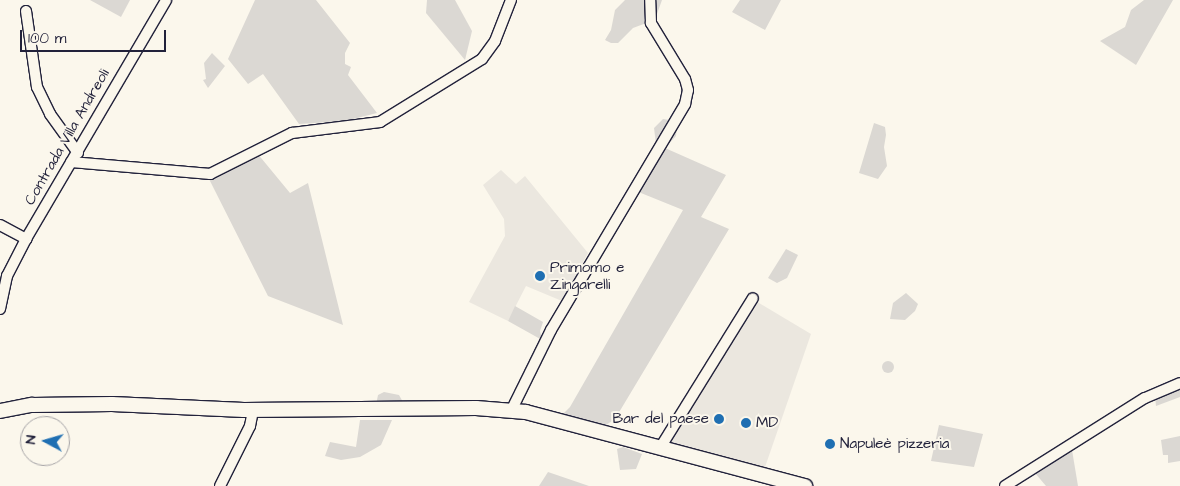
<!DOCTYPE html>
<html>
<head>
<meta charset="utf-8">
<style>
	body { margin:0 }
	#map { position:relative; width:1180px; height:486px; overflow:hidden; background:#fbf7ec; font-family:"Architects Daughter",sans-serif }
	div>[style] { position:absolute }
	[style*='--x'] { left:calc(var(--x)*1px); top:calc(var(--y)*1px); width:calc(var(--w)*1px); rotate:calc(var(--a)*1deg) }
	.built>* { inset:0; background:#ebe7df }
	.green>* { inset:0; background:#dbd8d3 }
	.round { border-radius:50% }
	.roads { filter:drop-shadow(1px 0 #22223b) drop-shadow(-1px 0 #22223b) drop-shadow(0 1px #22223b) drop-shadow(0 -1px #22223b) }
	.street>* { height:10px; margin:-5px; padding:0 5px; transform-origin:5px; border-radius:5px; background:#fbf7ec }
	.secondary>* { height:14px; margin:-7px; padding:0 7px; transform-origin:7px; border-radius:7px; background:#fbf7ec }
	.dots>* { width:14px; height:14px; translate:-50% -50%; box-sizing:border-box; border:2px solid #fbf7ec; border-radius:50% }
	span { translate:-50% -50%; white-space:nowrap; text-align:center; line-height:1.15; -webkit-text-stroke:4px #fbf7ec; paint-order:stroke }
	.street-label { font-size:15px; color:#22223b }
	.poi-label { font-size:15px; color:#22223b }
	.left { translate:0 -50%; text-align:left }
	.right { translate:-100% -50%; text-align:right }
	.north { position:absolute; left:20px; top:416px; width:50px; height:50px; box-sizing:border-box; background:#fbf7ec; border:1px solid #a4a2a5; border-radius:50%; rotate:276deg; font-size:14px; font-weight:700; line-height:20px; text-align:center; color:#22223b }
	.north::after { content:''; display:block; margin:auto; width:18px; height:22px; background:#1f6fb2; clip-path:polygon(50% 0,100% 100%,50% 72%,0 100%) }
	.scale { position:absolute; left:20px; top:30px; width:146px; height:22px; box-sizing:border-box; border:2px solid #22223b; border-top:0; padding-left:6px; font-size:15px; line-height:18px; white-space:nowrap; color:#22223b; -webkit-text-stroke:4px #fbf7ec; paint-order:stroke }
</style>
</head>
<body>
<div id="map">
	<div class="built">
		<div style="clip-path:polygon(501px 170px,516px 184px,525px 176px,588px 253px,562px 301px,526px 286px,508px 321px,469px 302px,505px 236px,504px 219px,483px 185px)"></div>
		<div style="clip-path:polygon(754px 300px,811px 334px,764px 470px,666px 443px)"></div>
	</div>
	<div class="green">
		<div style="clip-path:polygon(90px 0,130px 0,121px 17px)"></div>
		<div style="clip-path:polygon(255px 0,316px 0,350px 43px,345px 53px,345px 64px,351px 67px,348px 75px,377px 113px,345px 121px,299px 124px,263px 74px,248px 84px,228px 59px)"></div>
		<div style="clip-path:polygon(427px 0,455px 0,472px 31px,465px 60px,426px 13px)"></div>
		<div style="clip-path:polygon(625px 0,662px 0,657px 14px,649px 22px,633px 28px,618px 43px,611px 43px,605px 40px,611px 30px,615px 10px)"></div>
		<div style="clip-path:polygon(740px 0,781px 0,765px 30px,732px 12px)"></div>
		<div style="clip-path:polygon(1144px 0,1173px 0,1136px 65px,1100px 41px,1125px 27px,1131px 10px)"></div>
		<div style="clip-path:polygon(212px 53px,225px 66px,208px 88px,203px 80px,206px 79px,204px 63px)"></div>
		<div style="clip-path:polygon(663px 119px,676px 121px,677px 126px,676px 136px,665px 148px,726px 175px,701px 217px,729px 229px,615px 419px,603px 427px,562px 415px,570px 407px,683px 210px,636px 191px,656px 144px,654px 128px)"></div>
		<div style="clip-path:polygon(874px 123px,885px 127px,886px 135px,884px 147px,887px 166px,878px 179px,859px 173px)"></div>
		<div style="clip-path:polygon(257px 153px,290px 193px,308px 183px,343px 325px,268px 296px,207px 175px,223px 173px)"></div>
		<div style="clip-path:polygon(786px 249px,798px 255px,787px 278px,777px 283px,768px 278px)"></div>
		<div style="clip-path:polygon(906px 293px,918px 304px,915px 311px,905px 320px,890px 319px,893px 303px)"></div>
		<div style="clip-path:polygon(515px 306px,543px 322px,540px 331px,542px 340px,508px 321px)"></div>
		<div class="round" style="left:882px;top:361px;width:12px;height:12px"></div>
		<div style="clip-path:polygon(1180px 388px,1180px 397px,1156px 406px,1155px 396px)"></div>
		<div style="clip-path:polygon(384px 392px,399px 395px,404px 404px,376px 405px,378px 395px)"></div>
		<div style="clip-path:polygon(360px 420px,392px 420px,381px 445px,360px 457px,341px 460px,325px 456px,330px 442px,356px 447px)"></div>
		<div style="clip-path:polygon(939px 425px,983px 434px,974px 467px,931px 461px)"></div>
		<div style="clip-path:polygon(1180px 436px,1180px 461px,1168px 463px,1168px 455px,1163px 455px,1161px 440px)"></div>
		<div style="clip-path:polygon(623px 447px,642px 454px,636px 469px,620px 470px,617px 449px)"></div>
		<div style="clip-path:polygon(1072px 450px,1078px 486px,1046px 486px,1035px 473px)"></div>
		<div style="clip-path:polygon(548px 472px,589px 486px,539px 486px)"></div>
	</div>
	<div class="roads">
		<div class="street">
			<div style="--x:26;--y:11;--w:77;--a:81.8"></div>
			<div style="--x:37;--y:87;--w:30;--a:64"></div>
			<div style="--x:50;--y:114;--w:48;--a:54.3"></div>
			<div style="--x:71;--y:162;--w:140;--a:4.9"></div>
			<div style="--x:210;--y:174;--w:92;--a:-26.6"></div>
			<div style="--x:292;--y:133;--w:89;--a:-7.1"></div>
			<div style="--x:380;--y:122;--w:120;--a:-31.7"></div>
			<div style="--x:482;--y:59;--w:22;--a:-54"></div>
			<div style="--x:495;--y:41;--w:44;--a:-68.7"></div>
			<div style="--x:0;--y:225;--w:30;--a:28"></div>
			<div style="--x:0;--y:309;--w:34;--a:-78"></div>
			<div style="--x:7;--y:276;--w:42;--a:-62.8"></div>
			<div style="--x:26;--y:239;--w:277;--a:-59.6"></div>
			<div style="--x:511;--y:411;--w:90;--a:-63.7"></div>
			<div style="--x:551;--y:330;--w:263;--a:-59.3"></div>
			<div style="--x:685;--y:104;--w:14;--a:-78"></div>
			<div style="--x:688;--y:90;--w:11;--a:-105"></div>
			<div style="--x:685;--y:79;--w:66;--a:-121.3"></div>
			<div style="--x:651;--y:23;--w:23;--a:-92"></div>
			<div style="--x:660;--y:448;--w:176;--a:-58.2"></div>
			<div style="--x:220;--y:486;--w:67;--a:-63.4"></div>
			<div style="--x:250;--y:426;--w:16;--a:-79"></div>
			<div style="--x:1005;--y:486;--w:165;--a:-32.2"></div>
			<div style="--x:1145;--y:398;--w:38;--a:-23"></div>
		</div>
		<div class="secondary">
			<div style="--x:0;--y:411;--w:33;--a:-11"></div>
			<div style="--x:32;--y:405;--w:80;--a:-0.7"></div>
			<div style="--x:112;--y:404;--w:132;--a:2.6"></div>
			<div style="--x:244;--y:410;--w:232;--a:-0.5"></div>
			<div style="--x:476;--y:408;--w:50;--a:4.6"></div>
			<div style="--x:526;--y:412;--w:289;--a:14.9"></div>
		</div>
	</div>
	<div class="dots">
		<div style="left:540px;top:276px;background:#1f6fb2"></div>
		<div style="left:719px;top:419px;background:#1f6fb2"></div>
		<div style="left:746px;top:423px;background:#1f6fb2"></div>
		<div style="left:830px;top:444px;background:#1f6fb2"></div>
	</div>
	<div class="street-label">
		<span style="left:67px;top:137px;rotate:-60deg">Contrada Villa Andreoli</span>
	</div>
	<div class="poi-label">
		<span class="left" style="left:550px;top:276px">Primomo e<br>Zingarelli</span>
		<span class="right" style="left:709px;top:419px">Bar del paese</span>
		<span class="left" style="left:756px;top:423px">MD</span>
		<span class="left" style="left:840px;top:444px">Napuleè pizzeria</span>
	</div>
	<div class="north">N</div>
	<div class="scale">100 m</div>
</div>
</body>
</html>
